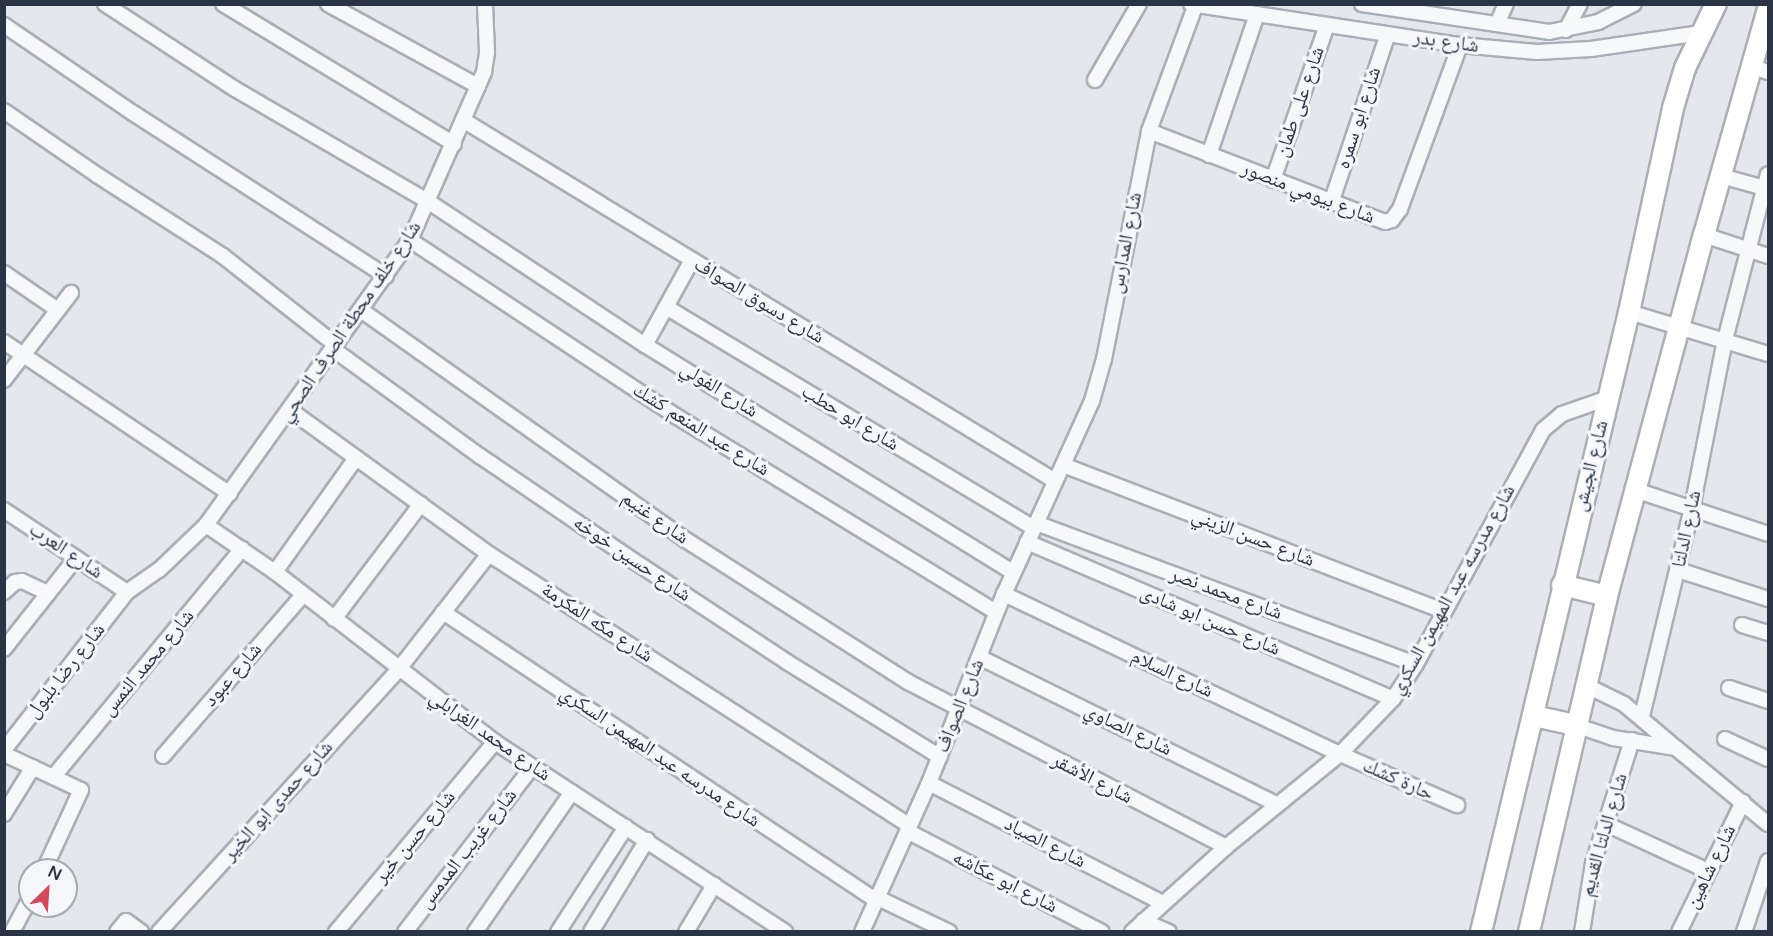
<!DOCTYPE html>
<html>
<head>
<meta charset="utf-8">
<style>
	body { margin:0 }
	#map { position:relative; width:1773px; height:936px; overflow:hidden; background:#e4e7ec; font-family:"Varela Round","Noto Naskh Arabic",sans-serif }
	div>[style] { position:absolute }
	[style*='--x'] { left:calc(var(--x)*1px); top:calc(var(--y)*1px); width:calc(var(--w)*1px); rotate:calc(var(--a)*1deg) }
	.roads { filter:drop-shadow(2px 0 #a9aeb7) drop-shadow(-2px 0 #a9aeb7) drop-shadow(0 2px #a9aeb7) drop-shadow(0 -2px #a9aeb7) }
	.minor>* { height:14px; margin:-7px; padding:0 7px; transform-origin:7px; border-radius:7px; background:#f7f8fa }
	.secondary>* { height:20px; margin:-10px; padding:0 10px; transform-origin:10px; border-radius:10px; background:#fff }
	span { translate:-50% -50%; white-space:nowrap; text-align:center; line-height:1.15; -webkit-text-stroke:6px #f4f6f9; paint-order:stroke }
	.street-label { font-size:20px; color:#2b3445 }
	.frame { position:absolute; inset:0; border:6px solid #2b3445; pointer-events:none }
	.north { position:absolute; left:18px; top:858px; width:60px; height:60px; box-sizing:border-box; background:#f4f6f9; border:2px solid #a4a8b1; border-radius:50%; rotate:25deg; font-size:16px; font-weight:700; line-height:24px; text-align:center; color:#2b3445 }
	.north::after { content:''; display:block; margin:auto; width:21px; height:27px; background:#d1495b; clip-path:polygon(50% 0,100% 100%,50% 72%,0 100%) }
</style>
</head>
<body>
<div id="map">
	<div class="roads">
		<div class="minor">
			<div style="--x:105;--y:4;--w:155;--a:33.2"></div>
			<div style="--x:235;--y:89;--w:225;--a:30.2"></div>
			<div style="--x:429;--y:202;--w:259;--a:33.5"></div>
			<div style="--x:645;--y:345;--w:432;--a:31.7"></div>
			<div style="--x:223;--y:4;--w:270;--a:31.2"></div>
			<div style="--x:328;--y:4;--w:171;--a:28.7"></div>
			<div style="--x:1191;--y:4;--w:272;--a:8.7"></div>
			<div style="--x:1460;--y:45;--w:77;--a:5.2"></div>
			<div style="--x:1537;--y:52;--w:54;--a:-3.2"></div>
			<div style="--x:1591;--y:49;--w:111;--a:-8.3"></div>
			<div style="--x:1362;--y:4;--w:189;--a:8.5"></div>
			<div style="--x:1549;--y:32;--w:50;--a:-11.5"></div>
			<div style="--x:1598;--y:22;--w:40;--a:-26.6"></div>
			<div style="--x:1497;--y:24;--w:22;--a:-66"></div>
			<div style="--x:4;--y:25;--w:156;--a:34.3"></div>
			<div style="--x:133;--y:113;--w:301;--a:32.8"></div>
			<div style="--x:1566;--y:30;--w:30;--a:-62"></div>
			<div style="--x:1752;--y:67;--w:17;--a:17"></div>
			<div style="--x:1095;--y:80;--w:88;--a:-59.9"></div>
			<div style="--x:4;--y:111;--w:113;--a:34.5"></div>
			<div style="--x:97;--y:175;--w:150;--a:32.7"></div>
			<div style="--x:223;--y:256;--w:144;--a:38.2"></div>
			<div style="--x:463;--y:120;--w:693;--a:31.37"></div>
			<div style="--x:1149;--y:131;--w:253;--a:21.1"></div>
			<div style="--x:1385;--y:222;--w:7;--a:-16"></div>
			<div style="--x:1392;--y:220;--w:14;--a:-54"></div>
			<div style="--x:1400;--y:209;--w:175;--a:-69.9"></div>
			<div style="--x:1209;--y:155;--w:149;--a:-71.2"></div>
			<div style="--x:1721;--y:176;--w:49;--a:15.5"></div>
			<div style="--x:1273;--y:180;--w:164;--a:-70.8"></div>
			<div style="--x:1331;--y:203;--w:178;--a:-71.4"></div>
			<div style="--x:1704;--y:235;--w:67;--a:18.2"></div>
			<div style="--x:410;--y:240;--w:313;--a:33.5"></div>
			<div style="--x:671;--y:413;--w:381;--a:31.5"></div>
			<div style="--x:4;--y:273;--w:65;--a:34.4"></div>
			<div style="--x:666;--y:307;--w:429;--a:31"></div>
			<div style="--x:361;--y:310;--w:398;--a:35.3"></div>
			<div style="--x:686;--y:540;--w:264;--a:32.6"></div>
			<div style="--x:908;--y:682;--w:358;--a:27.4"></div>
			<div style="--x:1629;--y:312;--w:145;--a:16.8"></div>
			<div style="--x:4;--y:342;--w:272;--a:33.9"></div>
			<div style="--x:645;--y:345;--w:97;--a:-61.1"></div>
			<div style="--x:333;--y:349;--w:182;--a:36.1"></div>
			<div style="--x:480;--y:456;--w:186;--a:34.3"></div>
			<div style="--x:634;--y:561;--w:183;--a:33.4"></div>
			<div style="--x:787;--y:662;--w:180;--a:31.8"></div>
			<div style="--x:4;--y:380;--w:110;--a:-52.4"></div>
			<div style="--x:290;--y:410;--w:246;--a:35.9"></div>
			<div style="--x:489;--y:554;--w:501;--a:32.87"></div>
			<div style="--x:1063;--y:465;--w:408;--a:21"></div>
			<div style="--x:1635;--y:490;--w:140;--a:18.3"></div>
			<div style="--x:4;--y:510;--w:148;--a:33.7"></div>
			<div style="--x:1036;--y:523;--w:405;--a:20.4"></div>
			<div style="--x:206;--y:525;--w:83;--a:34.3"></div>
			<div style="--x:275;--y:572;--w:278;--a:37.7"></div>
			<div style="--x:495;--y:742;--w:347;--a:33.2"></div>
			<div style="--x:1027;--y:542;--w:398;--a:23.2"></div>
			<div style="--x:1678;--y:570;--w:95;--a:17.9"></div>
			<div style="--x:275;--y:572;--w:140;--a:-54.6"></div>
			<div style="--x:4;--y:592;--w:15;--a:-42"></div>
			<div style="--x:15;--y:582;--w:7;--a:-8"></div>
			<div style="--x:22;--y:581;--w:29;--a:25"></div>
			<div style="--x:1004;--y:594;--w:372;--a:25.5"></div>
			<div style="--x:1340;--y:754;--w:128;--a:23.6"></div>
			<div style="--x:443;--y:612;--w:521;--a:33.66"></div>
			<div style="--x:334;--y:619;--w:144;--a:-52.9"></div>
			<div style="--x:1742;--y:625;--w:27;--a:17"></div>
			<div style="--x:4;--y:649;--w:116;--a:-51.6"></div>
			<div style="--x:979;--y:657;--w:331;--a:26.3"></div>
			<div style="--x:1729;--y:688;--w:41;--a:18.4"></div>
			<div style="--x:1642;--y:716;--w:214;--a:-76.5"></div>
			<div style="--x:1692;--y:508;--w:171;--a:-78.9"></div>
			<div style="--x:1725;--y:340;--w:171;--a:-75.5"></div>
			<div style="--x:1575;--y:725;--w:40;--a:18.9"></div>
			<div style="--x:1613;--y:738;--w:64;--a:9"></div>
			<div style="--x:1676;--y:748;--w:68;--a:-139.8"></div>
			<div style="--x:1624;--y:704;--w:43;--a:-154"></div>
			<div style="--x:1725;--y:739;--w:47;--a:24.9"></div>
			<div style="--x:1676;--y:748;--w:119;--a:39.6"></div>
			<div style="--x:4;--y:750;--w:200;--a:-52.1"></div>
			<div style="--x:127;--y:592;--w:39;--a:-35"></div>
			<div style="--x:159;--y:570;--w:65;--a:-43.8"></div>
			<div style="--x:206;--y:525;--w:350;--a:-54.4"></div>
			<div style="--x:410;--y:240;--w:184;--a:-66.2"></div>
			<div style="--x:484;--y:72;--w:20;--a:-81"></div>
			<div style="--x:487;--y:52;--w:48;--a:-92.4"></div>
			<div style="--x:4;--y:754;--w:85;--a:25.1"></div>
			<div style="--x:81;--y:790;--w:88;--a:114.8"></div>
			<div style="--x:163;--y:756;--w:213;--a:-49"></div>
			<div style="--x:54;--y:776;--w:295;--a:-50.4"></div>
			<div style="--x:929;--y:783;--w:262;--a:27.2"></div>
			<div style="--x:4;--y:814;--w:55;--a:-58.3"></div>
			<div style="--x:1606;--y:824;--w:112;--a:24.7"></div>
			<div style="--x:909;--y:832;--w:217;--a:27.4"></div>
			<div style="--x:878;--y:898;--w:79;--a:25.6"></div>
			<div style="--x:1143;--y:921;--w:28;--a:23"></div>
			<div style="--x:12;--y:932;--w:38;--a:-62"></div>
			<div style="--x:117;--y:932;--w:14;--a:-51"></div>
			<div style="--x:126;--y:921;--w:19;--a:36"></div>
			<div style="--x:159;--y:932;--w:355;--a:-47.6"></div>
			<div style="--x:398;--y:670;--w:147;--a:-51.9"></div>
			<div style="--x:336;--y:932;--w:248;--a:-50.1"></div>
			<div style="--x:405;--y:932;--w:208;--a:-52.4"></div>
			<div style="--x:475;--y:932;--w:170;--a:-55.3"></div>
			<div style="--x:558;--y:932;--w:125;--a:-57.1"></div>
			<div style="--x:591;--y:932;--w:108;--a:-58.7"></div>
			<div style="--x:686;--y:932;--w:55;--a:-59.2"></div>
			<div style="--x:862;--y:932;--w:163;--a:-65.8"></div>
			<div style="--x:929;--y:783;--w:203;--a:-68.4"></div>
			<div style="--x:1004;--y:594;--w:212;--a:-65.5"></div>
			<div style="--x:1092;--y:401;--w:44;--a:-74.1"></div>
			<div style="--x:1104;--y:359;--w:232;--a:-78.8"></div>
			<div style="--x:1149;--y:131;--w:135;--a:-69.7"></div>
			<div style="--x:1132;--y:932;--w:127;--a:-42.1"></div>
			<div style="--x:1226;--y:847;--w:147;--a:-39.2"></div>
			<div style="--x:1340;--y:754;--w:76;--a:-46.1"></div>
			<div style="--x:1393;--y:699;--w:42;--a:-56.7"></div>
			<div style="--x:1416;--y:664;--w:266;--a:-61.5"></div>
			<div style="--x:1543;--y:430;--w:25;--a:-40"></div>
			<div style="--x:1562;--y:414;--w:49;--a:-19.2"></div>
			<div style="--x:1582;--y:932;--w:70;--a:-80.9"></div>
			<div style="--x:1593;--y:863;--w:129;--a:-72.4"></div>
			<div style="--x:1679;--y:932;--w:145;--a:-63.8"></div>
			<div style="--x:1744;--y:932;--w:75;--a:-71.3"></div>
		</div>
		<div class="secondary">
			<div style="--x:1562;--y:585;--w:46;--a:13.7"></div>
			<div style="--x:1534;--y:716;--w:42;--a:12.4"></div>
			<div style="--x:1481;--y:932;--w:637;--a:-76.57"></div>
			<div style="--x:1629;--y:312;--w:209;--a:-77.8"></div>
			<div style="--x:1673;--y:108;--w:42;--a:-73.3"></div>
			<div style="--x:1685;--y:68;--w:71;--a:-64.2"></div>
			<div style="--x:1529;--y:932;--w:345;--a:-76.9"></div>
			<div style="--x:1607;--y:596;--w:374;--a:-75"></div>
			<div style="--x:1704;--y:235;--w:235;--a:-74.2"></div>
		</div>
	</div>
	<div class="street-label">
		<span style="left:1446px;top:42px;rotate:8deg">شارع بدر</span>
		<span style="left:1300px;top:102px;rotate:-71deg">شارع على طمان</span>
		<span style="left:1359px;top:118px;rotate:-72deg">شارع ابو سمره</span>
		<span style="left:1308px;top:193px;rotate:21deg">شارع بيومي منصور</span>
		<span style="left:1126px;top:243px;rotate:-79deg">شارع المدارس</span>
		<span style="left:759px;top:301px;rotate:31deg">شارع دسوق الصواف</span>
		<span style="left:350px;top:322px;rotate:-56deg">شارع خلف محطة الصرف الصحي</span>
		<span style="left:719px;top:390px;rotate:32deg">شارع الفولي</span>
		<span style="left:850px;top:418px;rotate:31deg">شارع ابو حطب</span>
		<span style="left:701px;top:430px;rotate:32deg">شارع عبد المنعم كشك</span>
		<span style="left:1591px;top:466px;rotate:-76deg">شارع الجيش</span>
		<span style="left:655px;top:518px;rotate:35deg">شارع غنيم</span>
		<span style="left:1687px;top:529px;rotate:-78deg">شارع الدلتا</span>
		<span style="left:1253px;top:538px;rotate:21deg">شارع حسن الزيني</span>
		<span style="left:66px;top:551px;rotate:34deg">شارع العرب</span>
		<span style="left:632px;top:559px;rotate:34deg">شارع حسين خوخه</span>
		<span style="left:1453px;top:590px;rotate:-61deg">شارع مدرسه عبد المهيمن السكري</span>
		<span style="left:1226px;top:594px;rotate:20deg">شارع محمد نصر</span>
		<span style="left:1210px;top:621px;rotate:23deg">شارع حسن ابو شادى</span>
		<span style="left:597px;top:623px;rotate:33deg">شارع مكه المكرمة</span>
		<span style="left:148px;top:663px;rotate:-50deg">شارع محمد النمس</span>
		<span style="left:66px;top:671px;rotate:-52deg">شارع رضا بلبول</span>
		<span style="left:1172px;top:674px;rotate:25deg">شارع السلام</span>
		<span style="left:233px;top:675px;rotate:-49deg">شارع عبود</span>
		<span style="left:960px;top:706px;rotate:-68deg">شارع الصواف</span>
		<span style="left:1128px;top:730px;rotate:26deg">شارع الصاوي</span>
		<span style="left:490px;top:736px;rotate:35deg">شارع محمد الغرابلي</span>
		<span style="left:660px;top:757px;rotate:34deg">شارع مدرسه عبد المهيمن السكري</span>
		<span style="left:1092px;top:779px;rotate:27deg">شارع الأشقر</span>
		<span style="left:1398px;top:780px;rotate:24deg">حارة كشك</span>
		<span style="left:278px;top:801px;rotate:-48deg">شارع حمدى ابو الخير</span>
		<span style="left:1604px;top:835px;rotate:-74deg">شارع الدلتا القديم</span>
		<span style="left:415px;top:837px;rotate:-50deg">شارع حسن خير</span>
		<span style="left:1045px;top:843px;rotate:27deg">شارع الصياد</span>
		<span style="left:468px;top:849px;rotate:-52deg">شارع غريب المدمس</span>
		<span style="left:1711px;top:867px;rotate:-64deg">شارع شاهين</span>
		<span style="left:1005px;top:882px;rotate:27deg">شارع ابو عكاشه</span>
	</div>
	<div class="frame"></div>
	<div class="north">N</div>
</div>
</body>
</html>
